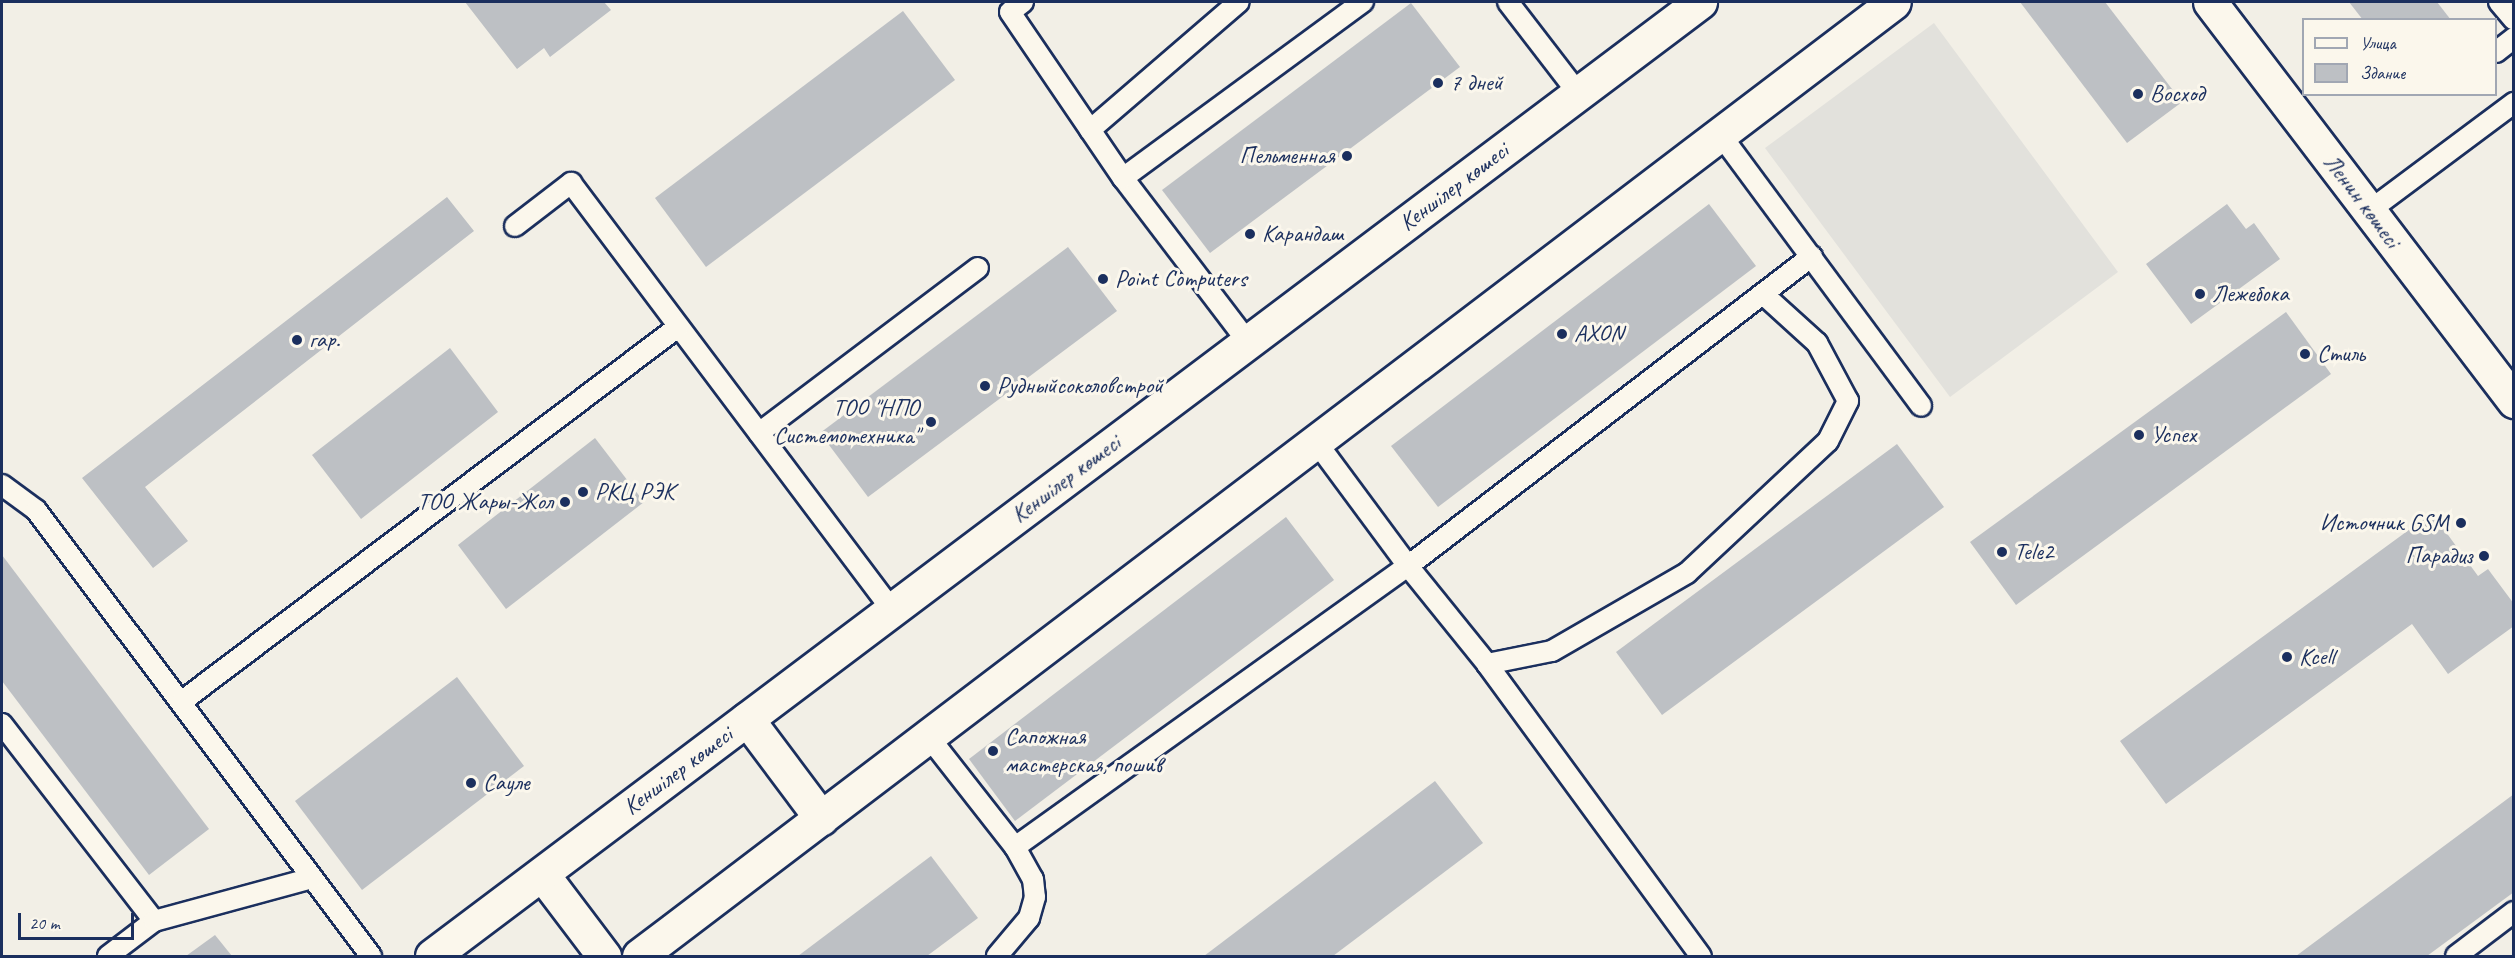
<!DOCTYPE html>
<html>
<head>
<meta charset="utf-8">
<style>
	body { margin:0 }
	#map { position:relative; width:2515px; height:958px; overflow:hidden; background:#f2efe6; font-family:Caveat,sans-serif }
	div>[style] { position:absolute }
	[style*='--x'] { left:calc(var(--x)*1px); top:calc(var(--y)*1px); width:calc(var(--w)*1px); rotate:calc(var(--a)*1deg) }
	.built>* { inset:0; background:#e2e1dc }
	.building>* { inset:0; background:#bdc0c4 }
	.roads { filter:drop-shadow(2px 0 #1b2f5e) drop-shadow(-2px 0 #1b2f5e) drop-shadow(0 2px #1b2f5e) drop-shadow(0 -2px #1b2f5e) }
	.service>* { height:20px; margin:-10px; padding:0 10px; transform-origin:10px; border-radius:10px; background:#fbf7ec }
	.minor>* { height:33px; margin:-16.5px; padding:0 16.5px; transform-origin:16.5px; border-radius:16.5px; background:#fbf7ec }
	.secondary>* { height:33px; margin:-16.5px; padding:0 16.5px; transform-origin:16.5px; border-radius:16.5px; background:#fbf7ec }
	.dots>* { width:16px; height:16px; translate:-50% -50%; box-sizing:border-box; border:3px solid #fbf7ec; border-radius:50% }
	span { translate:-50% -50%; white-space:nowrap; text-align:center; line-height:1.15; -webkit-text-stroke:6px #fbf7ec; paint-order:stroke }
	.poi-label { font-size:24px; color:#1b2f5e }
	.left { translate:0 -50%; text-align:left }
	.right { translate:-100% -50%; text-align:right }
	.street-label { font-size:24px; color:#1b2f5e }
	.frame { position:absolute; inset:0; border:3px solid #1b2f5e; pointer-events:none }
	.legend { position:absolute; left:2302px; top:18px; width:195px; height:78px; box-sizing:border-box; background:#fbf7ec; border:2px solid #a1a7b3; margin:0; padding:8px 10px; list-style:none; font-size:18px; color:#1b2f5e }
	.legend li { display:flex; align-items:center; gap:12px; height:30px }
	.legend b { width:30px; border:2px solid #a1a7b3 }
	.scale { position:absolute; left:18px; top:913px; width:116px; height:27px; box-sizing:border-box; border:3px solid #1b2f5e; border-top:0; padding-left:8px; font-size:18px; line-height:21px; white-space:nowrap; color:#1b2f5e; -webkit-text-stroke:4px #fbf7ec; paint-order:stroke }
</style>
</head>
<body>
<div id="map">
	<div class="built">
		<div style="clip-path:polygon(1934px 23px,2118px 272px,1950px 397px,1765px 148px)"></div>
	</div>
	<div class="building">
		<div style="clip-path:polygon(465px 2px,604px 2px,611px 10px,550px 57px,544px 48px,517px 69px)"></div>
		<div style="clip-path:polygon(2020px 2px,2105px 2px,2182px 102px,2127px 143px)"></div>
		<div style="clip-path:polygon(2349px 2px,2437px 2px,2451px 20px,2363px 20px)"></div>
		<div style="clip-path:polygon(1411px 3px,1460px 67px,1210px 253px,1162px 190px)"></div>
		<div style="clip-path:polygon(903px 11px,955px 80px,706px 267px,655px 198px)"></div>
		<div style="clip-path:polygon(447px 197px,474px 231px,145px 487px,188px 541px,153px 568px,82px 478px)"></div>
		<div style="clip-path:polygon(1709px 204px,1756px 266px,1438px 507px,1391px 446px)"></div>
		<div style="clip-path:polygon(2227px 204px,2246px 229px,2254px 223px,2280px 259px,2191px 324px,2146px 264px)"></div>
		<div style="clip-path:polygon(1068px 247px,1117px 311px,868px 497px,820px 433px)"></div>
		<div style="clip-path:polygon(2286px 312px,2331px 374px,2016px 605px,1970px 542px)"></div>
		<div style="clip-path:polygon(450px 348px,498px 412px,361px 519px,312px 455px)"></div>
		<div style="clip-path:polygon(595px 438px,644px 502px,506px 609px,458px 545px)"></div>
		<div style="clip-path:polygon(1897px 444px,1944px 507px,1662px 715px,1616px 652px)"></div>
		<div style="clip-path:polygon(2432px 513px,2478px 576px,2488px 569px,2514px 604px,2514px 626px,2448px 674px,2412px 624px,2166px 804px,2120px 741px)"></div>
		<div style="clip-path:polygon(1286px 517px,1334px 580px,1015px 821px,969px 759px)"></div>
		<div style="clip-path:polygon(2px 555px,209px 829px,149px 875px,2px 681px)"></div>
		<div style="clip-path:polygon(457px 677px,524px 766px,362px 890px,295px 801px)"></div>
		<div style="clip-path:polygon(1435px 781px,1483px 843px,1333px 956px,1204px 956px)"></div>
		<div style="clip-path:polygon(2514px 794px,2514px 892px,2427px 956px,2296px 956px)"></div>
		<div style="clip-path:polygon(931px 856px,978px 918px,927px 956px,798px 956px)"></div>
		<div style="clip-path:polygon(215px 935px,232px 956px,186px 956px)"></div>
	</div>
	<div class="roads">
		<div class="service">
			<div style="--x:1023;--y:2;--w:16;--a:142"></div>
			<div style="--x:1010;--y:12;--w:201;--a:55.8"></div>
			<div style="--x:1123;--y:178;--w:206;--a:52.7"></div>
			<div style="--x:1508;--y:2;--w:115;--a:52.4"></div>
			<div style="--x:2499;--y:2;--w:23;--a:50"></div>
			<div style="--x:2496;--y:52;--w:23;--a:-38"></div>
			<div style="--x:1090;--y:130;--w:196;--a:-40.7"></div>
			<div style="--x:1720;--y:134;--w:338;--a:53.5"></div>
			<div style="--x:1123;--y:178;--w:298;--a:-36.3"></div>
			<div style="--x:2369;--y:211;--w:181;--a:-36.7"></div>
			<div style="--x:515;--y:226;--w:71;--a:-37.5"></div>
			<div style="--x:571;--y:183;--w:534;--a:53.07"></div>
			<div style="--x:759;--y:433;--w:274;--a:-37"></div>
			<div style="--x:1317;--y:443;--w:153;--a:53.5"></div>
			<div style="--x:1408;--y:566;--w:126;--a:51.1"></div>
			<div style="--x:1487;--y:664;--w:362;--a:53.8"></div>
			<div style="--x:2;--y:485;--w:42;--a:36.3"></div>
			<div style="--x:36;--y:510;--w:558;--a:53.09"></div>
			<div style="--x:1487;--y:664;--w:66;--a:-11.3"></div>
			<div style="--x:1552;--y:651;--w:156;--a:-30"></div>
			<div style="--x:1687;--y:573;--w:193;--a:-43.1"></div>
			<div style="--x:1828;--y:441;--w:45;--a:-63.4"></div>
			<div style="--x:1848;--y:401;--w:66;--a:-118.1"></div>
			<div style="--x:1817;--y:343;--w:72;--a:-137.8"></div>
			<div style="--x:181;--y:702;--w:623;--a:-37.04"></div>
			<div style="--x:2;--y:724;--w:249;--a:52.3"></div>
			<div style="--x:154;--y:921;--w:58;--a:142.7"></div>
			<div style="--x:928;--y:736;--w:141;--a:51.9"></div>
			<div style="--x:1015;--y:847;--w:37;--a:61"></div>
			<div style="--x:1033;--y:879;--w:18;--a:84"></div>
			<div style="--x:1035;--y:897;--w:22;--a:106"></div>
			<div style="--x:1029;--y:918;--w:50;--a:130.1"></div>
			<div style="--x:1015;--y:847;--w:483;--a:-35.6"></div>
			<div style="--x:1408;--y:566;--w:509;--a:-37.5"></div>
			<div style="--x:154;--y:921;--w:164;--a:-15.2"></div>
			<div style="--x:2456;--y:956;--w:73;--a:-37.2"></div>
		</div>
		<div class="minor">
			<div style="--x:747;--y:719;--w:124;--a:53.2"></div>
			<div style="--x:542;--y:874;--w:103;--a:52.9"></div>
			<div style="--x:432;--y:956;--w:1587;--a:-36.96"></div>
			<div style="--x:639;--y:956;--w:1576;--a:-37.24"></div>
		</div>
		<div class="secondary">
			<div style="--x:2210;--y:2;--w:502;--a:52.7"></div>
		</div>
	</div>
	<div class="dots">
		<div style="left:1438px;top:83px;background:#1b2f5e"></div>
		<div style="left:2138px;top:94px;background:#1b2f5e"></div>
		<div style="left:1347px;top:156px;background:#1b2f5e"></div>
		<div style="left:1250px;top:234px;background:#1b2f5e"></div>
		<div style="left:1103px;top:279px;background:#1b2f5e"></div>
		<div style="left:2200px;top:294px;background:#1b2f5e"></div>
		<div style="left:1562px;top:334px;background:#1b2f5e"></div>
		<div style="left:297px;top:340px;background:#1b2f5e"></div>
		<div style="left:2305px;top:354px;background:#1b2f5e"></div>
		<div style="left:985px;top:386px;background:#1b2f5e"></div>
		<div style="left:931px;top:422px;background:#1b2f5e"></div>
		<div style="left:2139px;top:435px;background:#1b2f5e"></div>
		<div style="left:583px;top:492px;background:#1b2f5e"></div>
		<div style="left:565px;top:502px;background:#1b2f5e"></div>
		<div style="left:2461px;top:523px;background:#1b2f5e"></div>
		<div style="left:2002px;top:552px;background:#1b2f5e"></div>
		<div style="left:2484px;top:556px;background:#1b2f5e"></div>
		<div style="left:2287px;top:657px;background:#1b2f5e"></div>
		<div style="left:993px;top:751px;background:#1b2f5e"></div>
		<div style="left:471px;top:783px;background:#1b2f5e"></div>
	</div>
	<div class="poi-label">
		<span class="left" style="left:1450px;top:83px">7 дней</span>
		<span class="left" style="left:2150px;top:94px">Восход</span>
		<span class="right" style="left:1335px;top:156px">Пельменная</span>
		<span class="left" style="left:1262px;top:234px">Карандаш</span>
		<span class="left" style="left:1115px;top:279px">Point Computers</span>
		<span class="left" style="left:2212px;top:294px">Лежебока</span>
		<span class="left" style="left:1574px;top:334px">AXON</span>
		<span class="left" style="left:309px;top:340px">гар.</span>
		<span class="left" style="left:2317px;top:354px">Стиль</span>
		<span class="left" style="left:997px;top:386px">Рудныйсоколовстрой</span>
		<span class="right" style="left:919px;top:422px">ТОО "НПО<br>Системотехника"</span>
		<span class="left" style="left:2151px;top:435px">Успех</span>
		<span class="left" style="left:595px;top:492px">РКЦ РЭК</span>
		<span class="right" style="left:553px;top:502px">ТОО Жары-Жол</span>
		<span class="right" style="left:2449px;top:523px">Источник GSM</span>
		<span class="left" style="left:2014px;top:552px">Tele2</span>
		<span class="right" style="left:2472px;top:556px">Парадиз</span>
		<span class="left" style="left:2299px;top:657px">Kcell</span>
		<span class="left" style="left:1005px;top:751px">Сапожная<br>мастерская, пошив</span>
		<span class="left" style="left:483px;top:783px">Сауле</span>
	</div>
	<div class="street-label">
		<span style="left:1454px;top:187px;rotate:-37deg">Кеншілер көшесі</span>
		<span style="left:2362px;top:201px;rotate:53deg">Ленин көшесі</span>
		<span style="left:1066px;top:479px;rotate:-37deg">Кеншілер көшесі</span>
		<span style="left:678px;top:771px;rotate:-37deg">Кеншілер көшесі</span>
	</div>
	<div class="frame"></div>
	<ul class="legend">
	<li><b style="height:8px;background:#fbf7ec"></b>Улица</li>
	<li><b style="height:16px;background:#bdc0c4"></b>Здание</li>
	</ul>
	<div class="scale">20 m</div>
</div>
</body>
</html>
